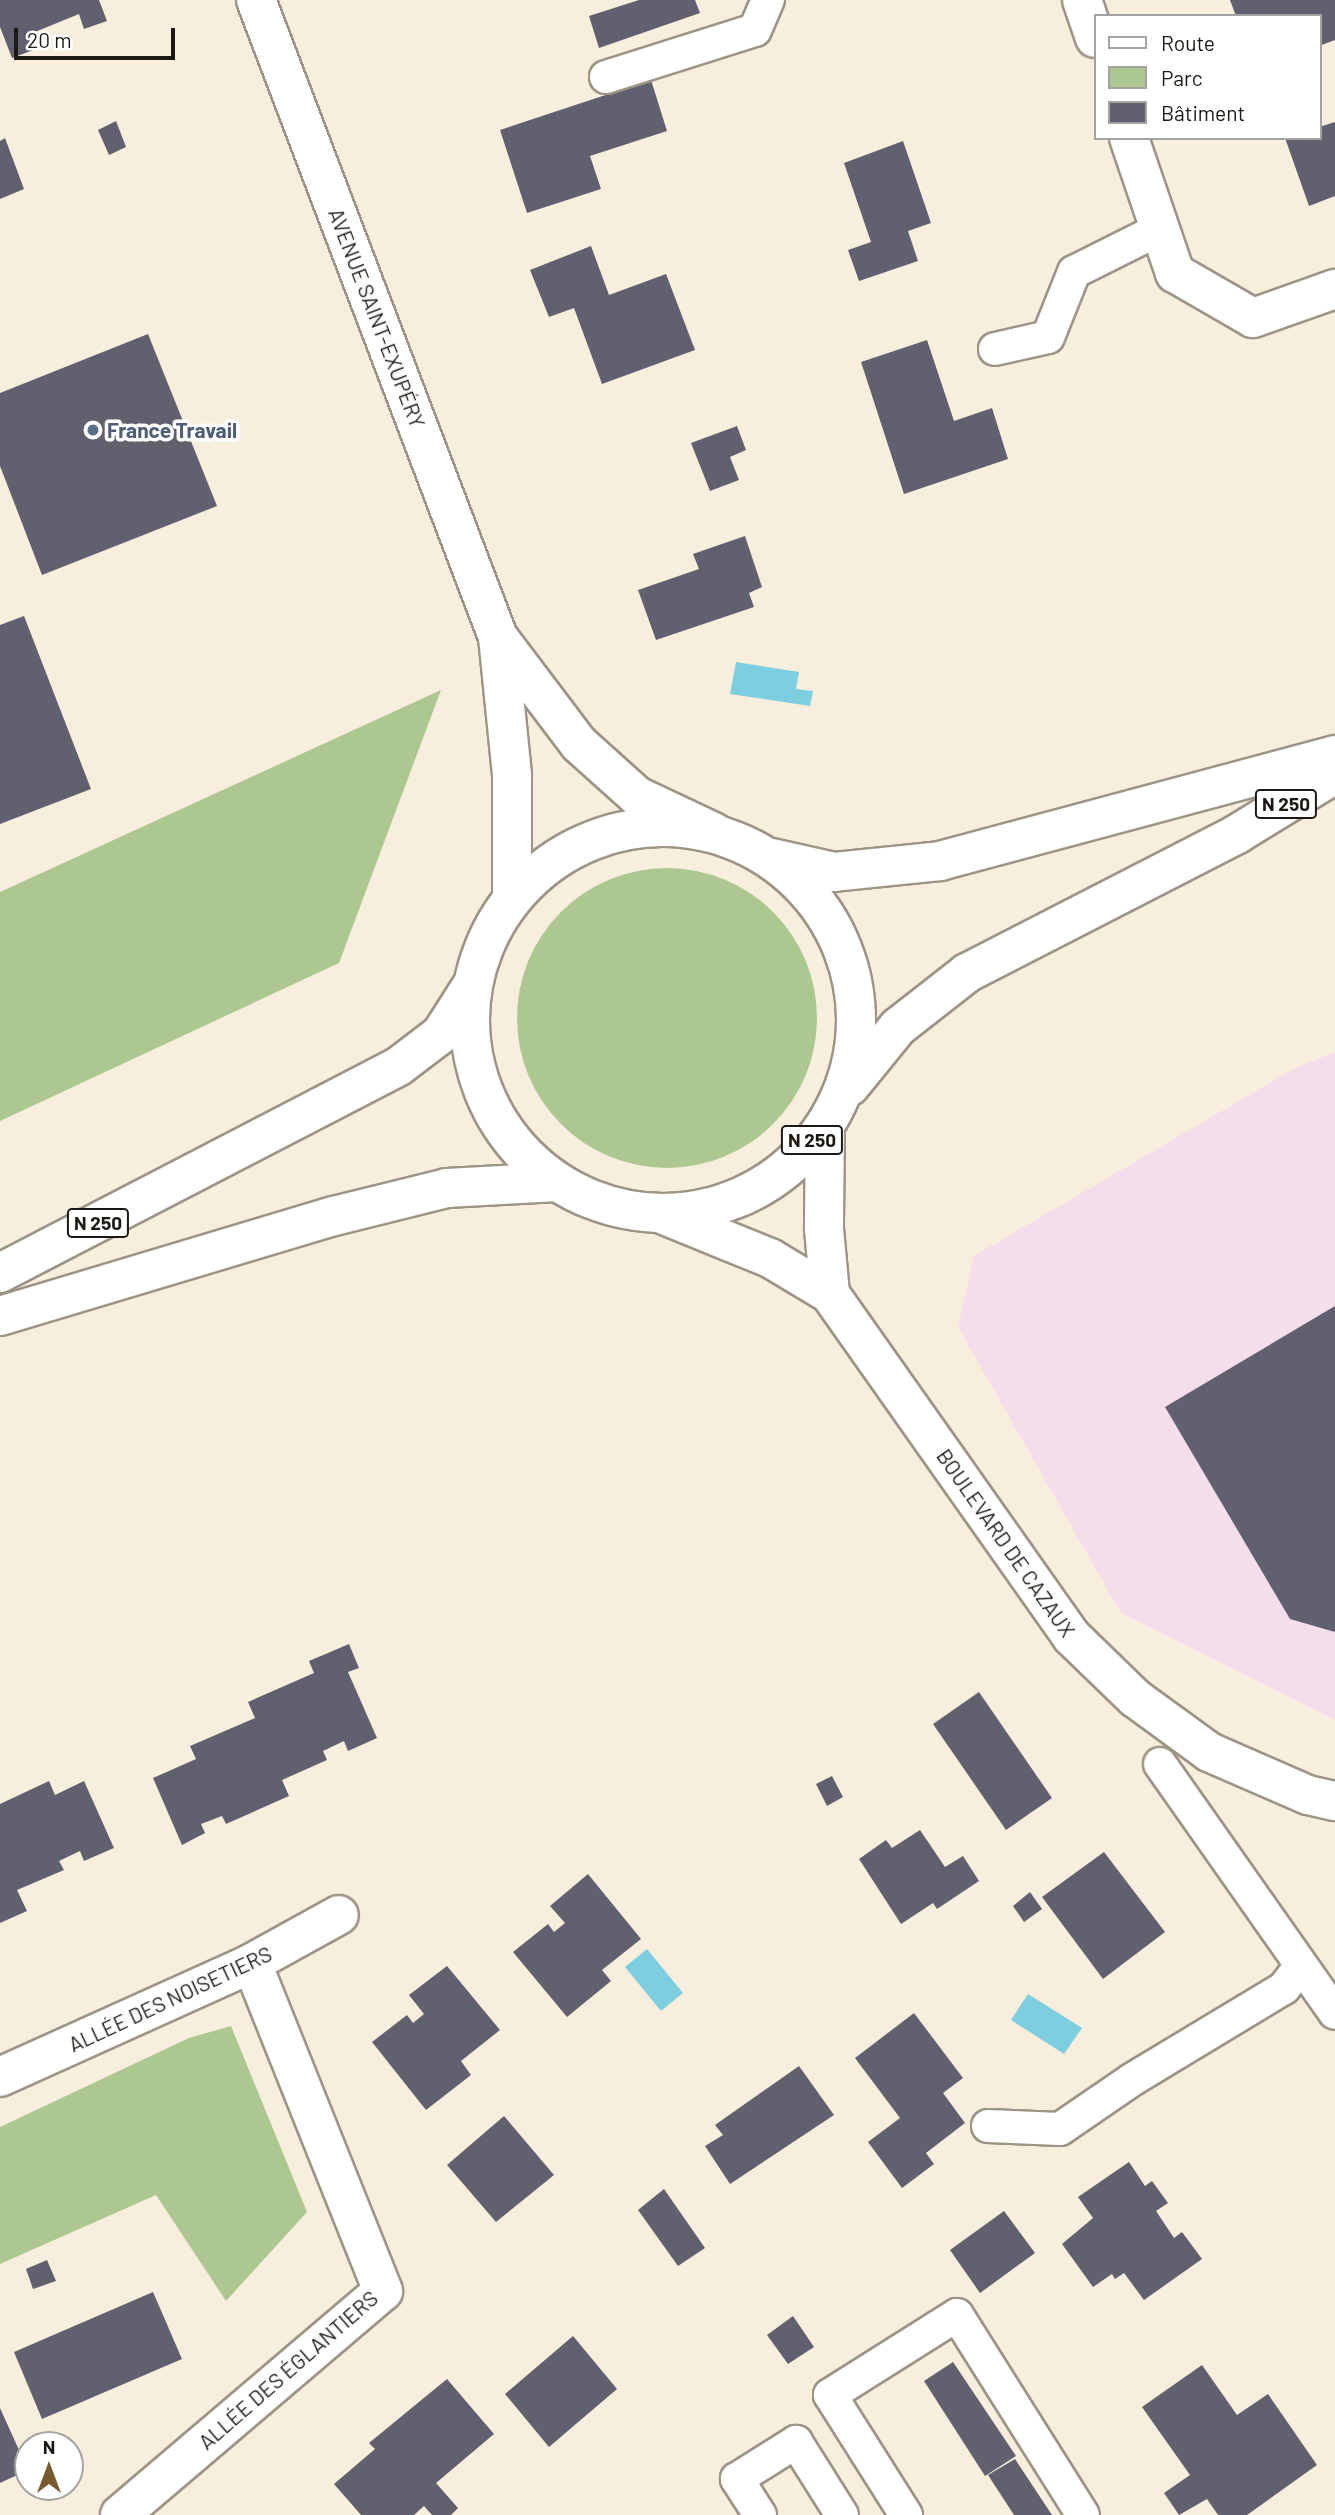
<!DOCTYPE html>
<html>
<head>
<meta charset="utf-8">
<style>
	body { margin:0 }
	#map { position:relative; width:1335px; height:2515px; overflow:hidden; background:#f8eedd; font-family:Barlow,sans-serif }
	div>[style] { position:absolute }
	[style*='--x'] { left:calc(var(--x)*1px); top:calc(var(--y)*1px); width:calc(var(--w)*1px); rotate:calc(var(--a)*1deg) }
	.commercial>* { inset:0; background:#f4deeb }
	.green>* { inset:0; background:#adc791 }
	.round { border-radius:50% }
	.water>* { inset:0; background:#7dcfe0 }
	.building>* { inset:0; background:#61606f }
	.roads { filter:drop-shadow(2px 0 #9d9485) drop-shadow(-2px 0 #9d9485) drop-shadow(0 2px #9d9485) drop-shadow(0 -2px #9d9485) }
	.lane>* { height:32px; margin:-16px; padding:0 16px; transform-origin:16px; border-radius:16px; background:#fff }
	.street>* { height:38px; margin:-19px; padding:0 19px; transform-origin:19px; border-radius:19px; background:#fff }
	.secondary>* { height:38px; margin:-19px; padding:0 19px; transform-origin:19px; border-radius:19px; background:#fff }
	.primary>* { height:38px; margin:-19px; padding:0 19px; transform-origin:19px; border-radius:19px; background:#fff }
	.primary>.ring { margin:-19px; padding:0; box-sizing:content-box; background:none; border:38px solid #fff; border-radius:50% }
	.dots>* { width:19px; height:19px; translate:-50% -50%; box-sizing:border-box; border:4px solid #fff; border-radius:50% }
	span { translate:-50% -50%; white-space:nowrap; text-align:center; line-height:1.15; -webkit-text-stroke:7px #fff; paint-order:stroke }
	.shield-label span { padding:2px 5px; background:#fff; border:2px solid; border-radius:5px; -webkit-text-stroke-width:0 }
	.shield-label { font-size:19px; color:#1c1913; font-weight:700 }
	.street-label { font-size:21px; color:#1c1913 }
	.service-label { font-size:21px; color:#4e5e75; font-weight:700 }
	.left { translate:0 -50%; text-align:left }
	.legend { position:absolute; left:1094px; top:14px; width:228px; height:126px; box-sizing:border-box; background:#fff; border:2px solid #a4a3a1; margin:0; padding:9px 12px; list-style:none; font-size:21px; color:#1c1913 }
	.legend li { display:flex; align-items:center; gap:14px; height:35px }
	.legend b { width:35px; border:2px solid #a4a3a1 }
	.north { position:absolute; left:14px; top:2431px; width:70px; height:70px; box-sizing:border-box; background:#fff; border:2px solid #a4a3a1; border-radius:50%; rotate:0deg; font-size:19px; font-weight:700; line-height:28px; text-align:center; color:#1c1913 }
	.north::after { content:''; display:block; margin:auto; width:24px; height:32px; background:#775b2e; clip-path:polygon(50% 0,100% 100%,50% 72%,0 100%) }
	.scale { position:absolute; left:14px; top:28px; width:161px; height:32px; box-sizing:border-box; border:4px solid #1c1913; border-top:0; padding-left:9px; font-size:21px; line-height:24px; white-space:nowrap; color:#1c1913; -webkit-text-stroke:5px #fff; paint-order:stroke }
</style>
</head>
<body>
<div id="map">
	<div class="commercial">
		<div style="clip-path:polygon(1335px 1052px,1335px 1720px,1121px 1613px,958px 1327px,974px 1256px,1295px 1068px)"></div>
	</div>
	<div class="green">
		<div style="clip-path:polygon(441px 690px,339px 963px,0 1121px,0 892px)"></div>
		<div class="round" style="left:517px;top:868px;width:300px;height:300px"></div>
		<div style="clip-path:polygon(231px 2026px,307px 2212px,226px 2301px,156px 2195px,0 2264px,0 2127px,189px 2038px)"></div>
	</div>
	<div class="water">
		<div style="clip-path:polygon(736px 662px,799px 672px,796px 689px,813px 691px,810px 706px,730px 694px)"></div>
		<div style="clip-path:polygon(647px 1949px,683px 1993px,661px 2011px,625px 1967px)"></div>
		<div style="clip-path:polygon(1028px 1994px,1082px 2028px,1064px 2054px,1011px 2020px)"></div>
	</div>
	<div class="building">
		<div style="clip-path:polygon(0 0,99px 0,107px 21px,84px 29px,79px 14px,30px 34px,36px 49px,12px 58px,0 27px)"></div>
		<div style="clip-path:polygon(639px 0,695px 0,700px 13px,599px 48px,589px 16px)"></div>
		<div style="clip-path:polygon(1230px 0,1335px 0,1335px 40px,1319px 46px,1319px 16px,1236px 16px)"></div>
		<div style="clip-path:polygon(651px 80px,667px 131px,590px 156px,601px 189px,527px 213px,500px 130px)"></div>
		<div style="clip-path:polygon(116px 121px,126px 147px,109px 155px,98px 130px)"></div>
		<div style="clip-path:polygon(1335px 122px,1335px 196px,1309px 206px,1285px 138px,1319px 138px,1319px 127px)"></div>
		<div style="clip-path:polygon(5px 138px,24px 189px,0 199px,0 141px)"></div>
		<div style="clip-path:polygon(903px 141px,931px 223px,908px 231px,918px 261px,859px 281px,848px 250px,871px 242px,844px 163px)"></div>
		<div style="clip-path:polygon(591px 246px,609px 295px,666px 274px,695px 350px,602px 384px,574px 308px,549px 317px,530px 270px)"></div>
		<div style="clip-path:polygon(148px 334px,217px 506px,42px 575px,0 466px,0 393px)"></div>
		<div style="clip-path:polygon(927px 340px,954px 421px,992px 408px,1008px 459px,904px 494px,861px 362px)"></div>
		<div style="clip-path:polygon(737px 426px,746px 450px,730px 457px,739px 480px,710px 491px,691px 443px)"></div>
		<div style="clip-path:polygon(745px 536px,762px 587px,749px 593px,754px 607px,656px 640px,638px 590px,699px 569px,693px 554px)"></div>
		<div style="clip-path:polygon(24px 616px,91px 789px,0 824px,0 625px)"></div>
		<div style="clip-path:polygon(1335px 1306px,1335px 1632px,1290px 1619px,1165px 1407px)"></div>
		<div style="clip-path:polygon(349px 1644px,359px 1668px,348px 1672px,377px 1738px,348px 1751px,344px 1741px,323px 1751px,327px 1760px,282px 1780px,289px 1796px,226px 1824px,222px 1816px,201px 1824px,205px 1833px,182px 1845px,153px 1778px,196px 1759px,190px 1746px,255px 1718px,248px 1702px,314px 1673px,309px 1661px)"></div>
		<div style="clip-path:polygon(979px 1692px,1052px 1798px,1006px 1830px,933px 1724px)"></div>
		<div style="clip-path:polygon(832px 1776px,843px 1797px,827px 1806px,816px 1784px)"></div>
		<div style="clip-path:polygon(49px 1781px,55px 1795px,84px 1781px,114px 1848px,84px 1861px,80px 1851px,59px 1861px,64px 1870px,17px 1890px,27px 1911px,0 1923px,0 1804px)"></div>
		<div style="clip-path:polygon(920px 1830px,945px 1867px,963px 1856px,979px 1881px,937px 1909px,933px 1903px,901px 1924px,859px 1859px,886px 1840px,892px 1848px)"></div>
		<div style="clip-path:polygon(1104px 1852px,1165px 1932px,1103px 1979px,1042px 1897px)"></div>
		<div style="clip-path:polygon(588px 1874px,641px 1939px,602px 1970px,611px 1981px,567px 2017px,513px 1952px,548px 1924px,554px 1932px,565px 1923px,550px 1906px)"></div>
		<div style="clip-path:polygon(1030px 1892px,1042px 1909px,1024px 1922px,1013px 1906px)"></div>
		<div style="clip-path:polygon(447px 1966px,500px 2030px,461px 2061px,471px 2075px,426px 2110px,372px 2042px,407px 2015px,413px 2023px,424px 2014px,409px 1995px)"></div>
		<div style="clip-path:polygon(914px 2013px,963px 2078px,943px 2093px,965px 2123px,926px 2153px,934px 2164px,902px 2188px,868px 2142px,900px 2118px,855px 2058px)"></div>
		<div style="clip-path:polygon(799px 2066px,834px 2115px,730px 2184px,705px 2146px,723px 2135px,715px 2125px)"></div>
		<div style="clip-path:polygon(504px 2116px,554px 2175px,496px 2222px,447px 2165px)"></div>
		<div style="clip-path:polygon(1129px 2162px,1145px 2186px,1152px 2181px,1168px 2203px,1156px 2211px,1174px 2238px,1182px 2232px,1202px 2259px,1144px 2300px,1124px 2273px,1115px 2279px,1112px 2274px,1093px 2287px,1062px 2244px,1093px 2218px,1078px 2197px)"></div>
		<div style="clip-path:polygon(664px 2189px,705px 2248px,678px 2266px,638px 2210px)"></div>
		<div style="clip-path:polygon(1004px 2211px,1035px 2253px,980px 2293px,950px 2250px)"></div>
		<div style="clip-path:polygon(47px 2260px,56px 2281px,33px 2289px,26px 2269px)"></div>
		<div style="clip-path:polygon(153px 2292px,182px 2359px,42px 2419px,14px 2352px)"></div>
		<div style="clip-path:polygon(793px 2316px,814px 2347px,788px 2364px,767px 2335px)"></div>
		<div style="clip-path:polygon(573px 2336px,617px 2389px,549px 2447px,505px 2394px)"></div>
		<div style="clip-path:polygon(953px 2362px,1016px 2456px,985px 2476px,924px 2381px)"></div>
		<div style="clip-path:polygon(1202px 2365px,1237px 2415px,1268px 2394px,1317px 2465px,1247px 2515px,1218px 2515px,1207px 2499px,1179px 2515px,1164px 2493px,1190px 2475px,1142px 2407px)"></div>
		<div style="clip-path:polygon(447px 2379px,494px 2434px,436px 2483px,458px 2508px,451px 2515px,432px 2515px,424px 2506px,414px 2515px,361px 2515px,334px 2484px,375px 2449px,369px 2443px)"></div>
		<div style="clip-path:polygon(0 2408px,28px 2470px,0 2483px)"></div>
		<div style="clip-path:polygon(1015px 2459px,1052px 2515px,1014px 2515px,988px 2475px)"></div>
	</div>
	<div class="roads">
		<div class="lane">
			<div style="--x:606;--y:77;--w:156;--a:-17.5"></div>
			<div style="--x:755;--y:30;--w:33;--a:-67"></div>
			<div style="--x:995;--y:349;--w:54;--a:-12.8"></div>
			<div style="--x:1048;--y:337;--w:70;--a:-68.2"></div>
			<div style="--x:1074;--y:272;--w:96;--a:-26.6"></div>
			<div style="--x:1160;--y:1764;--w:304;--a:54.9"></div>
			<div style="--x:988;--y:2126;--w:72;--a:2.4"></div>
			<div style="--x:1060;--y:2129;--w:88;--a:-34.4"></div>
			<div style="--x:1133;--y:2079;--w:176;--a:-31.1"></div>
			<div style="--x:1284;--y:1988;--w:25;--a:-53"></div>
			<div style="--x:760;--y:2515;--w:43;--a:-122.6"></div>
			<div style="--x:737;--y:2479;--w:70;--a:-32.1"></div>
			<div style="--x:796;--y:2442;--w:86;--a:57.8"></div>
			<div style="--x:906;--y:2515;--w:142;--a:-122.3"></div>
			<div style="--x:830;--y:2395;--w:150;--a:-32.2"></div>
			<div style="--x:957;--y:2315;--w:236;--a:57.8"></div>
		</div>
		<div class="street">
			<div style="--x:1082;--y:0;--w:40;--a:71.1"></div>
			<div style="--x:1129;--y:138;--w:143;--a:71.2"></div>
			<div style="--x:1175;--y:273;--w:90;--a:30"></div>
			<div style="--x:1253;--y:318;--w:87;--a:-19.5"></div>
			<div style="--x:0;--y:2077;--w:277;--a:-24.3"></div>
			<div style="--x:252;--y:1963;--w:99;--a:-28.9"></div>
			<div style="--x:120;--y:2515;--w:345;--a:-40.4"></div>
			<div style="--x:383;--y:2291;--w:353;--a:-111.8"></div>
		</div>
		<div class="secondary">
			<div style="--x:256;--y:0;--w:681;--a:69.2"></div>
			<div style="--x:498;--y:637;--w:140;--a:84.2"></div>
			<div style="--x:512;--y:776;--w:122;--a:90"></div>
			<div style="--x:498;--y:637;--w:134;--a:52.9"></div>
			<div style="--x:579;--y:744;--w:78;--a:41.9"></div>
			<div style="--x:637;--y:796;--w:84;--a:25.3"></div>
			<div style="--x:825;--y:1126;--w:103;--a:90.6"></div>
			<div style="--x:824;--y:1229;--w:65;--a:84.7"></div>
			<div style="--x:659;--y:1213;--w:120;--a:22.1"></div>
			<div style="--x:770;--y:1258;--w:70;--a:31"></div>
			<div style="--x:830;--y:1294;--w:418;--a:54.8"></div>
			<div style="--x:1071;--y:1636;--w:89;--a:44.1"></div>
			<div style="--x:1135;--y:1698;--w:92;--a:36.1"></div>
			<div style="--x:1209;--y:1752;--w:108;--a:23.5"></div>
			<div style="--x:1308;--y:1795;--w:28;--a:13"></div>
		</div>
		<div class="primary">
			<div class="ring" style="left:470px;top:827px;width:348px;height:348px"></div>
			<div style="--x:772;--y:858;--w:64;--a:12.7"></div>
			<div style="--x:834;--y:872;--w:107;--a:-5.9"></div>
			<div style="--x:940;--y:861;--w:409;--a:-15"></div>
			<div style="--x:850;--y:1086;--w:76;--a:-50.9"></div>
			<div style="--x:898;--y:1027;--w:88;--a:-38"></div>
			<div style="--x:967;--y:973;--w:304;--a:-27.2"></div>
			<div style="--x:1237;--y:834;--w:115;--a:-31.5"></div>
			<div style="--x:0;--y:1273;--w:449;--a:-27.4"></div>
			<div style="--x:399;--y:1066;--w:53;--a:-37.3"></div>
			<div style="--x:441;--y:1034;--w:56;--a:-57.4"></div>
			<div style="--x:0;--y:1316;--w:349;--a:-16.7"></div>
			<div style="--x:334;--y:1216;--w:116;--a:-13.9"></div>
			<div style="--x:447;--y:1188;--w:110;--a:-3.1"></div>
		</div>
	</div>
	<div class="dots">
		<div style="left:93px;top:430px;background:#5c6f8a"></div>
	</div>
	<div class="shield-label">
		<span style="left:1286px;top:804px">N 250</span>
		<span style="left:812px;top:1140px">N 250</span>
		<span style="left:98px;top:1223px">N 250</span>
	</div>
	<div class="street-label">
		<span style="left:377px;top:318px;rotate:69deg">AVENUE SAINT-EXUPÉRY</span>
		<span style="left:1006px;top:1543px;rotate:55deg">BOULEVARD DE CAZAUX</span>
		<span style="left:170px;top:1999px;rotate:-25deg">ALLÉE DES NOISETIERS</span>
		<span style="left:288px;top:2370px;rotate:-41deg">ALLÉE DES ÉGLANTIERS</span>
	</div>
	<div class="service-label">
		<span class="left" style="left:107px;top:430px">France Travail</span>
	</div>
	<ul class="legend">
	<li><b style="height:9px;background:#fff"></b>Route</li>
	<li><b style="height:19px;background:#adc791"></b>Parc</li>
	<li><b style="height:19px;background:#61606f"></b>Bâtiment</li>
	</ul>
	<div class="north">N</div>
	<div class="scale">20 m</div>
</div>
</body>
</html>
